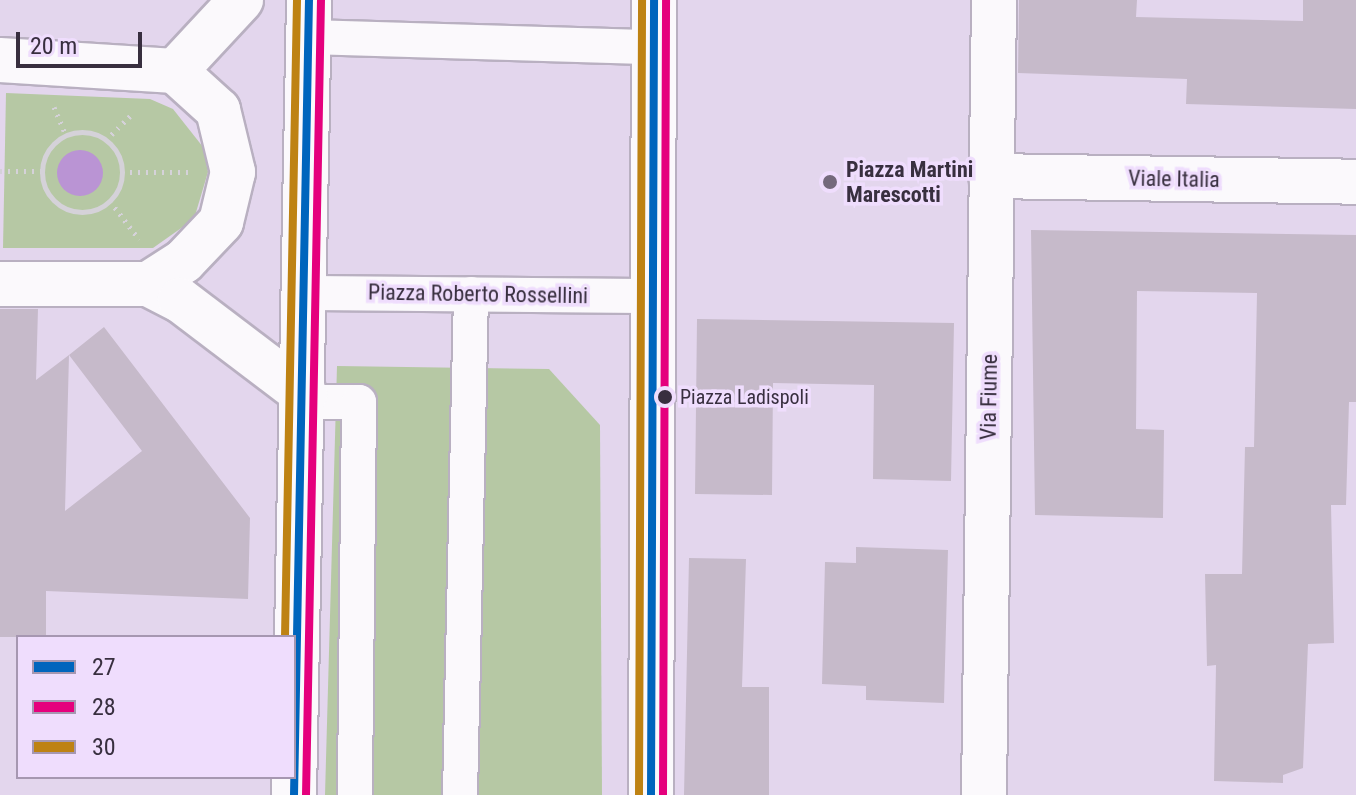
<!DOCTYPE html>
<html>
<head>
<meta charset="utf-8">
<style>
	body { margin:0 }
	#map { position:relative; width:1356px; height:795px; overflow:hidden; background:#e3d6ed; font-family:"Roboto Condensed",sans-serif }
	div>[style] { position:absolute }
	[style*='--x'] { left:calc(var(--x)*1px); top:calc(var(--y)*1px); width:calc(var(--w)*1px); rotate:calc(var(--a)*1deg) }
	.green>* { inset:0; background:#b6c8a4 }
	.water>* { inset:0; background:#ba94d4 }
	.round { border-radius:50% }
	.building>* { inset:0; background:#c6baca }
	.path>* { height:5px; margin-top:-2.5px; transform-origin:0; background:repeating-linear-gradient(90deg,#d5d2d9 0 2px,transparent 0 8px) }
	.path>.ring { margin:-2.5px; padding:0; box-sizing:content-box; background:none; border:5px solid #d5d2d9; border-radius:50% }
	.roads { filter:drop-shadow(2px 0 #b9b0c1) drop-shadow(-2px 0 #b9b0c1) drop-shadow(0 2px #b9b0c1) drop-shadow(0 -2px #b9b0c1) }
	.pedestrian>* { height:34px; margin:-17px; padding:0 17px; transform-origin:17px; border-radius:17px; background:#fbf9fc }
	.minor>* { height:44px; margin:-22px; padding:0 22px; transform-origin:22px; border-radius:22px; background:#fbf9fc }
	.tertiary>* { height:44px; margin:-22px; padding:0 22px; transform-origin:22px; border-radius:22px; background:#fbf9fc }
	.bus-1>* { height:8px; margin:-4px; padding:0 4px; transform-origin:4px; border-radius:4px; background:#0065bd }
	.bus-2>* { height:8px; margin:-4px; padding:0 4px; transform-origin:4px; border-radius:4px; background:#e5007d }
	.bus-3>* { height:8px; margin:-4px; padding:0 4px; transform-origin:4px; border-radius:4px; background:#be8213 }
	.dots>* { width:22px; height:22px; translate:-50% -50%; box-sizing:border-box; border:4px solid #efddfd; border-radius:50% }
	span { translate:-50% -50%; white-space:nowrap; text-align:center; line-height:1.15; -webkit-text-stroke:7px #efddfd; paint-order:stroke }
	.bus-label { font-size:20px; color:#382f3f }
	.left { translate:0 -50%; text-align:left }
	.poi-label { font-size:22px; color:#382f3f; font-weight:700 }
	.street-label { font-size:22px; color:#382f3f }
	.legend { position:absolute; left:16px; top:635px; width:280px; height:144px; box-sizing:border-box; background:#efddfd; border:2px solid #a697b1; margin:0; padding:10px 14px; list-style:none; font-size:24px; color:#382f3f }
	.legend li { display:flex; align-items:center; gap:16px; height:40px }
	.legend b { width:40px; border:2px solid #a697b1 }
	.scale { position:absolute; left:16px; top:32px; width:126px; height:36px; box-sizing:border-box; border:4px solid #382f3f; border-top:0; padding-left:10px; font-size:24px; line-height:28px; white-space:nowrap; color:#382f3f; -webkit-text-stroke:6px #efddfd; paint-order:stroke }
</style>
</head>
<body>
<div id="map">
	<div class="green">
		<div style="clip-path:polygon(6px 93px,150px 99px,173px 109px,203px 147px,208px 172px,194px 219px,153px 248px,3px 248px)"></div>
		<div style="clip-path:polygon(337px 366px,549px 369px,600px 425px,602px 795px,325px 795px)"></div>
	</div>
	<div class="water">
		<div class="round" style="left:57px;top:150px;width:46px;height:46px"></div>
	</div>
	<div class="building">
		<div style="clip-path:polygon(1019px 0,1137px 0,1136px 17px,1303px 21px,1303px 0,1356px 0,1356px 109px,1186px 104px,1187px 79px,1018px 73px)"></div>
		<div style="clip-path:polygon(1031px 230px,1356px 235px,1356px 402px,1349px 402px,1346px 505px,1331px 505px,1334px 643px,1308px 644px,1303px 768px,1283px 775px,1283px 783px,1214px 781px,1216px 665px,1207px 666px,1205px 574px,1242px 574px,1245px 447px,1254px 447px,1257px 293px,1137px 291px,1136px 429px,1164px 430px,1163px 518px,1035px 515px)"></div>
		<div style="clip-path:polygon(0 309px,38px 309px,36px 380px,69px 355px,65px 511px,142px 451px,69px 355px,104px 327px,250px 518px,248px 599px,46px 591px,46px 637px,0 637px)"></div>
		<div style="clip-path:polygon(697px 319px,954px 323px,951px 481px,873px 479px,874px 385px,773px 383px,772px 495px,695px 494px)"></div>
		<div style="clip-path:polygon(856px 547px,948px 550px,944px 703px,866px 700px,866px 686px,822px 684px,825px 562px,856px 563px)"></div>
		<div style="clip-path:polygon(689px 558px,746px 559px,742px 687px,769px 687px,769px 795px,684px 795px)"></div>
	</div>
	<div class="path">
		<div style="--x:54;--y:107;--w:30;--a:67"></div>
		<div class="ring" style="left:42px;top:132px;width:75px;height:75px"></div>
		<div style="--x:106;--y:140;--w:40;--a:-45"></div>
		<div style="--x:0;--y:171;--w:41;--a:0"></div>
		<div style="--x:122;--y:172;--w:67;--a:0"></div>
		<div style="--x:110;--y:201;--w:48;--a:52.7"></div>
	</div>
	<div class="roads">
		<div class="pedestrian">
			<div style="--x:309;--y:37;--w:344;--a:1.7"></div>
			<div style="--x:303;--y:293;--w:349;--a:0.5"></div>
			<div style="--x:304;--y:402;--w:55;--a:0"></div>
			<div style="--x:359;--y:402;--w:393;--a:90.6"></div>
			<div style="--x:460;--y:795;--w:501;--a:-88.74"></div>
		</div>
		<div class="minor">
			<div style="--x:0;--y:60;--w:175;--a:3.6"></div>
			<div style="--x:175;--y:71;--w:58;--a:42.2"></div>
			<div style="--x:218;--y:110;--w:64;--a:76.4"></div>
			<div style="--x:233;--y:172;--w:51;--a:103.5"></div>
			<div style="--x:221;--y:222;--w:54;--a:133.5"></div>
			<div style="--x:184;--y:261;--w:43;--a:147.4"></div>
			<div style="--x:148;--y:284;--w:148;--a:180"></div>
			<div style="--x:175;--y:71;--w:97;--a:-47.1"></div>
			<div style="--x:991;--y:176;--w:365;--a:0.9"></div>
			<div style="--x:148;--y:284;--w:36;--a:27"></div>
			<div style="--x:180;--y:300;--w:157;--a:37.2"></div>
			<div style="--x:984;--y:795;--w:795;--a:-89.28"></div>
		</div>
		<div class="tertiary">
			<div style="--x:294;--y:795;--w:795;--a:-88.92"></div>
			<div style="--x:651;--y:795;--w:795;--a:-89.78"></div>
		</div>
	</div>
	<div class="bus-1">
		<div style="--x:294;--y:795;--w:795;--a:-88.92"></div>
		<div style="--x:651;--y:795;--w:795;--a:-89.78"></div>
	</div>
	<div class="bus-2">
		<div style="--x:306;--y:795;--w:795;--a:-88.92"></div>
		<div style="--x:663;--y:795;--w:795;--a:-89.78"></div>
	</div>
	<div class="bus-3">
		<div style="--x:285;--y:637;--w:637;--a:-88.92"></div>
		<div style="--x:639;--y:795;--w:795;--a:-89.78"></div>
	</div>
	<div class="dots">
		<div style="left:830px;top:182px;background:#74697c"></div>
		<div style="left:665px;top:397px;background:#382f3f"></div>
	</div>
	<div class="bus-label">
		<span class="left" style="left:680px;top:397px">Piazza Ladispoli</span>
	</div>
	<div class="poi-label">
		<span class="left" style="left:846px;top:182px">Piazza Martini<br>Marescotti</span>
	</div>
	<div class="street-label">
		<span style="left:1174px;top:179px;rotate:1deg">Viale Italia</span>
		<span style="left:478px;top:294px;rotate:1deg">Piazza Roberto Rossellini</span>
		<span style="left:989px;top:397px;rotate:-89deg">Via Fiume</span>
	</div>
	<ul class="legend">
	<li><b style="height:10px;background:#0065bd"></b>27</li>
	<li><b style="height:10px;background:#e5007d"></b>28</li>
	<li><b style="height:10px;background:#be8213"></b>30</li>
	</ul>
	<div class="scale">20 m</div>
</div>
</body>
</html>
